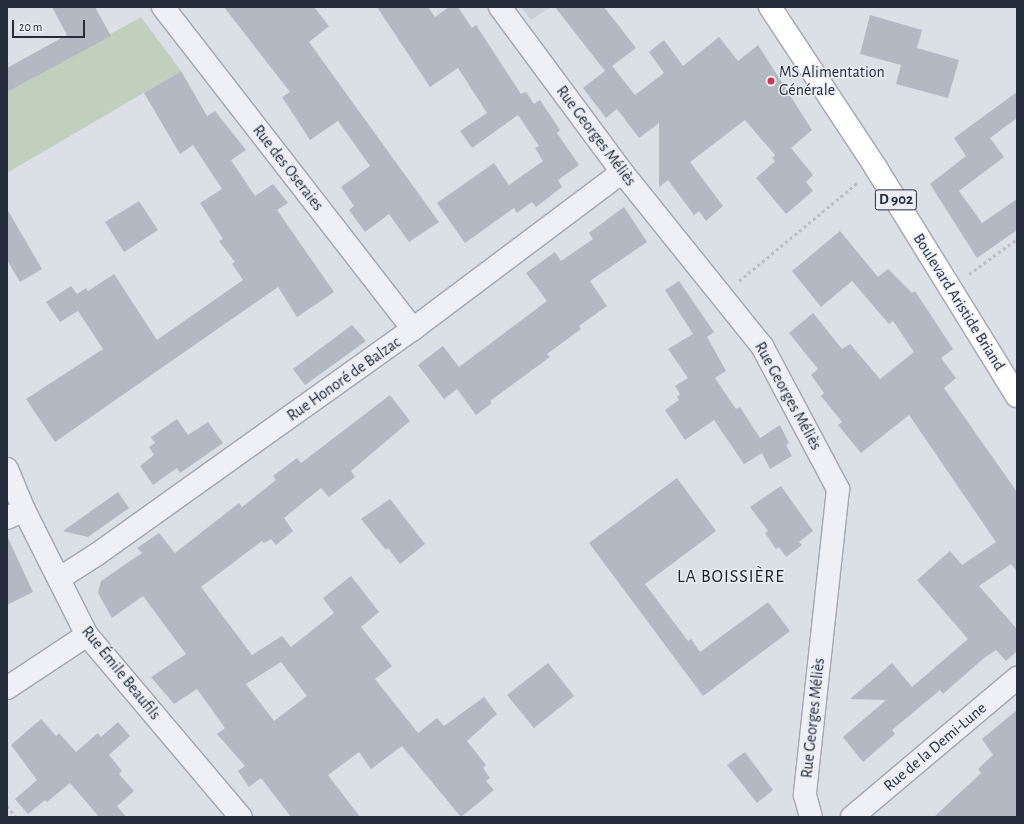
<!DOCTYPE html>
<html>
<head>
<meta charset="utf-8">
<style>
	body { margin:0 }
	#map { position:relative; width:1024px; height:824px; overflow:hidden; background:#dbdfe6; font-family:"Alegreya Sans",sans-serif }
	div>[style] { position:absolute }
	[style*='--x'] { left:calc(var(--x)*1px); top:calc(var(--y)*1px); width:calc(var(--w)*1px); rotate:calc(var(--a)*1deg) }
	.built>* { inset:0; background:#c9cfd8 }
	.green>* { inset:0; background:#c1d0bc }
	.building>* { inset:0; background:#b2b9c3 }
	.path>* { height:2.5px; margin-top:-1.25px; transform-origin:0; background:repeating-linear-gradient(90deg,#babdc5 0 3px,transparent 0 6px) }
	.roads { filter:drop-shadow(1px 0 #a1a6b0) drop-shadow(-1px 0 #a1a6b0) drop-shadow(0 1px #a1a6b0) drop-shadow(0 -1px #a1a6b0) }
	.street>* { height:22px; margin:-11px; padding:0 11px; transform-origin:11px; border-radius:11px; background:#eef0f5 }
	.primary>* { height:22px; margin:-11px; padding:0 11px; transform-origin:11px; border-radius:11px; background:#fff }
	.dots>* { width:11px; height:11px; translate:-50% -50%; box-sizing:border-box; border:2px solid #eaeef4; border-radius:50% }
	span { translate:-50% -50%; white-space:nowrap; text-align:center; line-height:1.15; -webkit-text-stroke:3px #eaeef4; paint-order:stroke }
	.shield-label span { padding:1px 3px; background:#eaeef4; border:1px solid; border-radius:3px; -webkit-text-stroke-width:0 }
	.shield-label { font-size:15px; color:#252d3d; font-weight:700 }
	.poi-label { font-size:16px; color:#252d3d }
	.left { translate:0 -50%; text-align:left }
	.street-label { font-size:16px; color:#252d3d }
	.quarter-label { font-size:18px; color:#171f2d; letter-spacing:1px }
	.frame { position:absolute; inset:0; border:8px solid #252d3d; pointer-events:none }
	.scale { position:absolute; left:12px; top:20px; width:73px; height:18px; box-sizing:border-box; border:2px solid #252d3d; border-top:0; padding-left:5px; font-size:12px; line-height:14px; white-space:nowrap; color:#252d3d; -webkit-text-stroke:3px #eaeef4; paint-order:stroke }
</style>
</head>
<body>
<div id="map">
	<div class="built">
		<div style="clip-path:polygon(521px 7px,551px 7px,531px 20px)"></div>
	</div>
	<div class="green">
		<div style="clip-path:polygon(141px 17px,181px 71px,7px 173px,7px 92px)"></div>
	</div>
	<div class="building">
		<div style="clip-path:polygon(52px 7px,95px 7px,111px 36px,7px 92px,7px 68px,67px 35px)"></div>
		<div style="clip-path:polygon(224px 7px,314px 7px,329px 26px,309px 42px,439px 222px,409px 242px,389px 214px,365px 232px,349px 210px,354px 206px,341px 187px,370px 166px,338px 121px,310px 140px,282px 97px,290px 92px)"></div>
		<div style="clip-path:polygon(377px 7px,428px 7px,435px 17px,449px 7px,458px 7px,472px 28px,476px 25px,521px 94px,526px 92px,534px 104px,540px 100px,560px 130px,557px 133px,579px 165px,558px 180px,562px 187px,536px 207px,532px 202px,517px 213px,514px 208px,465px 243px,437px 203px,494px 163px,509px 185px,543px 161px,535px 148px,539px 146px,518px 115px,472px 148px,460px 131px,487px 113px,458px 68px,430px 87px)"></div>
		<div style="clip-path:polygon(555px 7px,604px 7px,636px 48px,612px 66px,635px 95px,664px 73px,649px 52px,664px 40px,683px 66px,719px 37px,738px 61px,758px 45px,812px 130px,791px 148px,813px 175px,806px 182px,813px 191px,786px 214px,756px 178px,775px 161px,772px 158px,775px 155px,745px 120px,690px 162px,723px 206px,706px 221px,699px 211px,694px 215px,668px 180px,659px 187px,659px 123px,639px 138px,617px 109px,606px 118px,583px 88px,605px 71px)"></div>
		<div style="clip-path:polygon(870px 15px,922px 30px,917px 48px,959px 60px,948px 98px,896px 84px,901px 65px,860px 54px)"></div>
		<div style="clip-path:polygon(181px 71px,207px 116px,215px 111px,246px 150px,231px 160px,255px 196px,273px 184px,288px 203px,277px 210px,334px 292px,297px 317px,278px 287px,55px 442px,26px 399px,103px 349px,78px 311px,60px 322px,46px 302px,71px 286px,77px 294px,86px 288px,88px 291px,114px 274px,157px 340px,243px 280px,232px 264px,235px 262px,219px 241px,223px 239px,200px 203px,222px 189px,193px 145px,180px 154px,144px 93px)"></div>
		<div style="clip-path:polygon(1017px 92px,1017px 118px,990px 138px,1004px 157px,959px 191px,982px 223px,1017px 199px,1017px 230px,977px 258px,930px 184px,966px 156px,954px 138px)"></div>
		<div style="clip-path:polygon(139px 201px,158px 230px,124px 252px,105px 222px)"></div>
		<div style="clip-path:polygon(624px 207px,647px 242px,590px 281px,607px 306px,579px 326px,581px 329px,547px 354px,550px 357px,490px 401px,492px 403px,476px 415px,457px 389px,444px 399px,418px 365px,443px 346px,459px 367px,547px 301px,526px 273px,555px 252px,561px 261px,593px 239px,589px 233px)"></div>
		<div style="clip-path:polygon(7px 209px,42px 269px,20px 282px,7px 260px)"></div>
		<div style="clip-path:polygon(840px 231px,878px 277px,888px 269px,912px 293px,915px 291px,953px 349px,941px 358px,956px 378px,944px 388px,1017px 492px,1017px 572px,1011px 564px,979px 586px,1017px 629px,1017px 651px,1006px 661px,996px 650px,984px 658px,943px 694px,940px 690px,892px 730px,895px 734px,863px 762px,843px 737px,886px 700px,850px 699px,892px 663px,912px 687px,968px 639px,917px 580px,950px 551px,962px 565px,996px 542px,909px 415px,861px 453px,838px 425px,842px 422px,821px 396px,824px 393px,811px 375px,818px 369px,789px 333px,813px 313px,842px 349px,850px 344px,880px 379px,914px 352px,893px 321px,889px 324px,852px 281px,821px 307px,792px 271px)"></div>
		<div style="clip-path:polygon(679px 281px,714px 332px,707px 337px,726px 371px,715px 378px,736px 409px,740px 407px,760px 438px,780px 425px,789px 443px,786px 445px,792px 456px,770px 469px,762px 453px,744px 464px,714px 420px,685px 440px,665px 410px,679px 400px,677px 397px,680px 394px,675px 386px,688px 378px,668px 349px,693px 334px,665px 290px)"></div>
		<div style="clip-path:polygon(352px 325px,366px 341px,305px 385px,293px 369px)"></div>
		<div style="clip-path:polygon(evenodd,390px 395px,410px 421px,351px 471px,355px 477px,329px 497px,321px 488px,284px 518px,293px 531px,276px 545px,271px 539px,264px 543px,262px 541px,201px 587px,252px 655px,282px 636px,291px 647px,334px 613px,323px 598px,351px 576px,379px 612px,361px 627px,392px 666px,375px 679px,418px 733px,437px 718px,444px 726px,484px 697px,497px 714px,467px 741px,486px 765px,483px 768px,490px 778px,486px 781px,494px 790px,461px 817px,402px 746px,371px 769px,359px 752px,328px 775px,360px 817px,291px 817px,261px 778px,249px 787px,238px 771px,245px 766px,217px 734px,225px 728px,197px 689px,174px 704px,151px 677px,186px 654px,143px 596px,112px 618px,98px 593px,101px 581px,142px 553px,137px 548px,159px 533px,175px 553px,239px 503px,242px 507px,276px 480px,273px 476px,297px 458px,301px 463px,390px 395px,281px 662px,307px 696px,274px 721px,246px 684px,281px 662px)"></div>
		<div style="clip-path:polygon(177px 419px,188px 435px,208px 422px,223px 443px,180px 473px,177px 468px,153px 485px,140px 466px,154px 455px,149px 447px,155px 443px,151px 437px)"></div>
		<div style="clip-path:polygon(677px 478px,716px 531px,645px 584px,688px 641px,691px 639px,700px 652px,768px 602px,790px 631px,703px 696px,589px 543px)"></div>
		<div style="clip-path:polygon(781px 486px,813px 531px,799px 542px,802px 545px,786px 557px,779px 547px,776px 549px,765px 533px,768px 531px,750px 507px)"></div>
		<div style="clip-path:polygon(118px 492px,129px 508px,88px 537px,63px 531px)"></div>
		<div style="clip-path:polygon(390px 499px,425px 544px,400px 564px,388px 548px,386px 550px,361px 519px)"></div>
		<div style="clip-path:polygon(7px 536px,33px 592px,7px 605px)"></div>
		<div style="clip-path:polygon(548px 663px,574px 696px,534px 728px,507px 695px)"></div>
		<div style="clip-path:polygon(1017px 710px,1017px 817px,934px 817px,981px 773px,978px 769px,993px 755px,982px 739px)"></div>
		<div style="clip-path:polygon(41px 719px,56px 736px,59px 733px,76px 752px,98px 733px,101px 737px,118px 722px,130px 736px,109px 755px,122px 771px,119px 774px,134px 791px,117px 806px,126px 817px,99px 817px,70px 783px,47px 802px,45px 800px,28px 814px,15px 799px,37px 780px,11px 745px)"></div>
		<div style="clip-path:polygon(745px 752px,773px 790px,757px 803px,727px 765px)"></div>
	</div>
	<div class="path">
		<div style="--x:969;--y:274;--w:59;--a:-36.1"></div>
		<div style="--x:739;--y:281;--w:153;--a:-39.7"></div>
		<div style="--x:7;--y:806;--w:14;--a:51"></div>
	</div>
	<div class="roads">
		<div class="street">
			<div style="--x:163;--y:7;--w:408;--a:52.2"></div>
			<div style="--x:500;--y:7;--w:205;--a:53.5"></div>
			<div style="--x:622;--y:172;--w:223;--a:51.2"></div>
			<div style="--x:762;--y:346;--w:162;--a:62"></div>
			<div style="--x:838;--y:489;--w:308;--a:96.2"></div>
			<div style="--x:805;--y:795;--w:23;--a:75"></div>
			<div style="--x:7;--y:469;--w:44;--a:67.5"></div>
			<div style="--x:24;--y:510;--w:140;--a:63.3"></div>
			<div style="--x:87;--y:635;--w:238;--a:49.8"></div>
			<div style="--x:7;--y:518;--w:19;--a:-25"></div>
			<div style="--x:60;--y:578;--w:43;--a:-32.6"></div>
			<div style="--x:96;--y:555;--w:389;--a:-35.5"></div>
			<div style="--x:413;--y:329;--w:261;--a:-36.9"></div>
			<div style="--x:7;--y:688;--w:96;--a:-33.5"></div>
			<div style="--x:852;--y:817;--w:216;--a:-40.1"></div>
		</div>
		<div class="primary">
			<div style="--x:770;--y:7;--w:193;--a:56.6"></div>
			<div style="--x:876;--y:168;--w:268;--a:58.3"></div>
		</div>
	</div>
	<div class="dots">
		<div style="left:771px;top:81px;background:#d23950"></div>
	</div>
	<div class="shield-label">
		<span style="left:896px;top:200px">D 902</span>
	</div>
	<div class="poi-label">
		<span class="left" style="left:779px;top:81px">MS Alimentation<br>Générale</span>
	</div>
	<div class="street-label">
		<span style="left:596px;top:136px;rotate:53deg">Rue Georges Méliès</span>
		<span style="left:288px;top:168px;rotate:52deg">Rue des Oseraies</span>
		<span style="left:959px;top:302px;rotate:58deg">Boulevard Aristide Briand</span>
		<span style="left:344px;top:379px;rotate:-35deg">Rue Honoré de Balzac</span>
		<span style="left:788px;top:396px;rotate:61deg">Rue Georges Méliès</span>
		<span style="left:121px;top:673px;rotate:51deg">Rue Émile Beaufils</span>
		<span style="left:813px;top:718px;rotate:-84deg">Rue Georges Méliès</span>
		<span style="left:935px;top:747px;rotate:-40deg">Rue de la Demi-Lune</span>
	</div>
	<div class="quarter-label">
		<span style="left:731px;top:577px">LA BOISSIÈRE</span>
	</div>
	<div class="frame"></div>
	<div class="scale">20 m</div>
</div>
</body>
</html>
